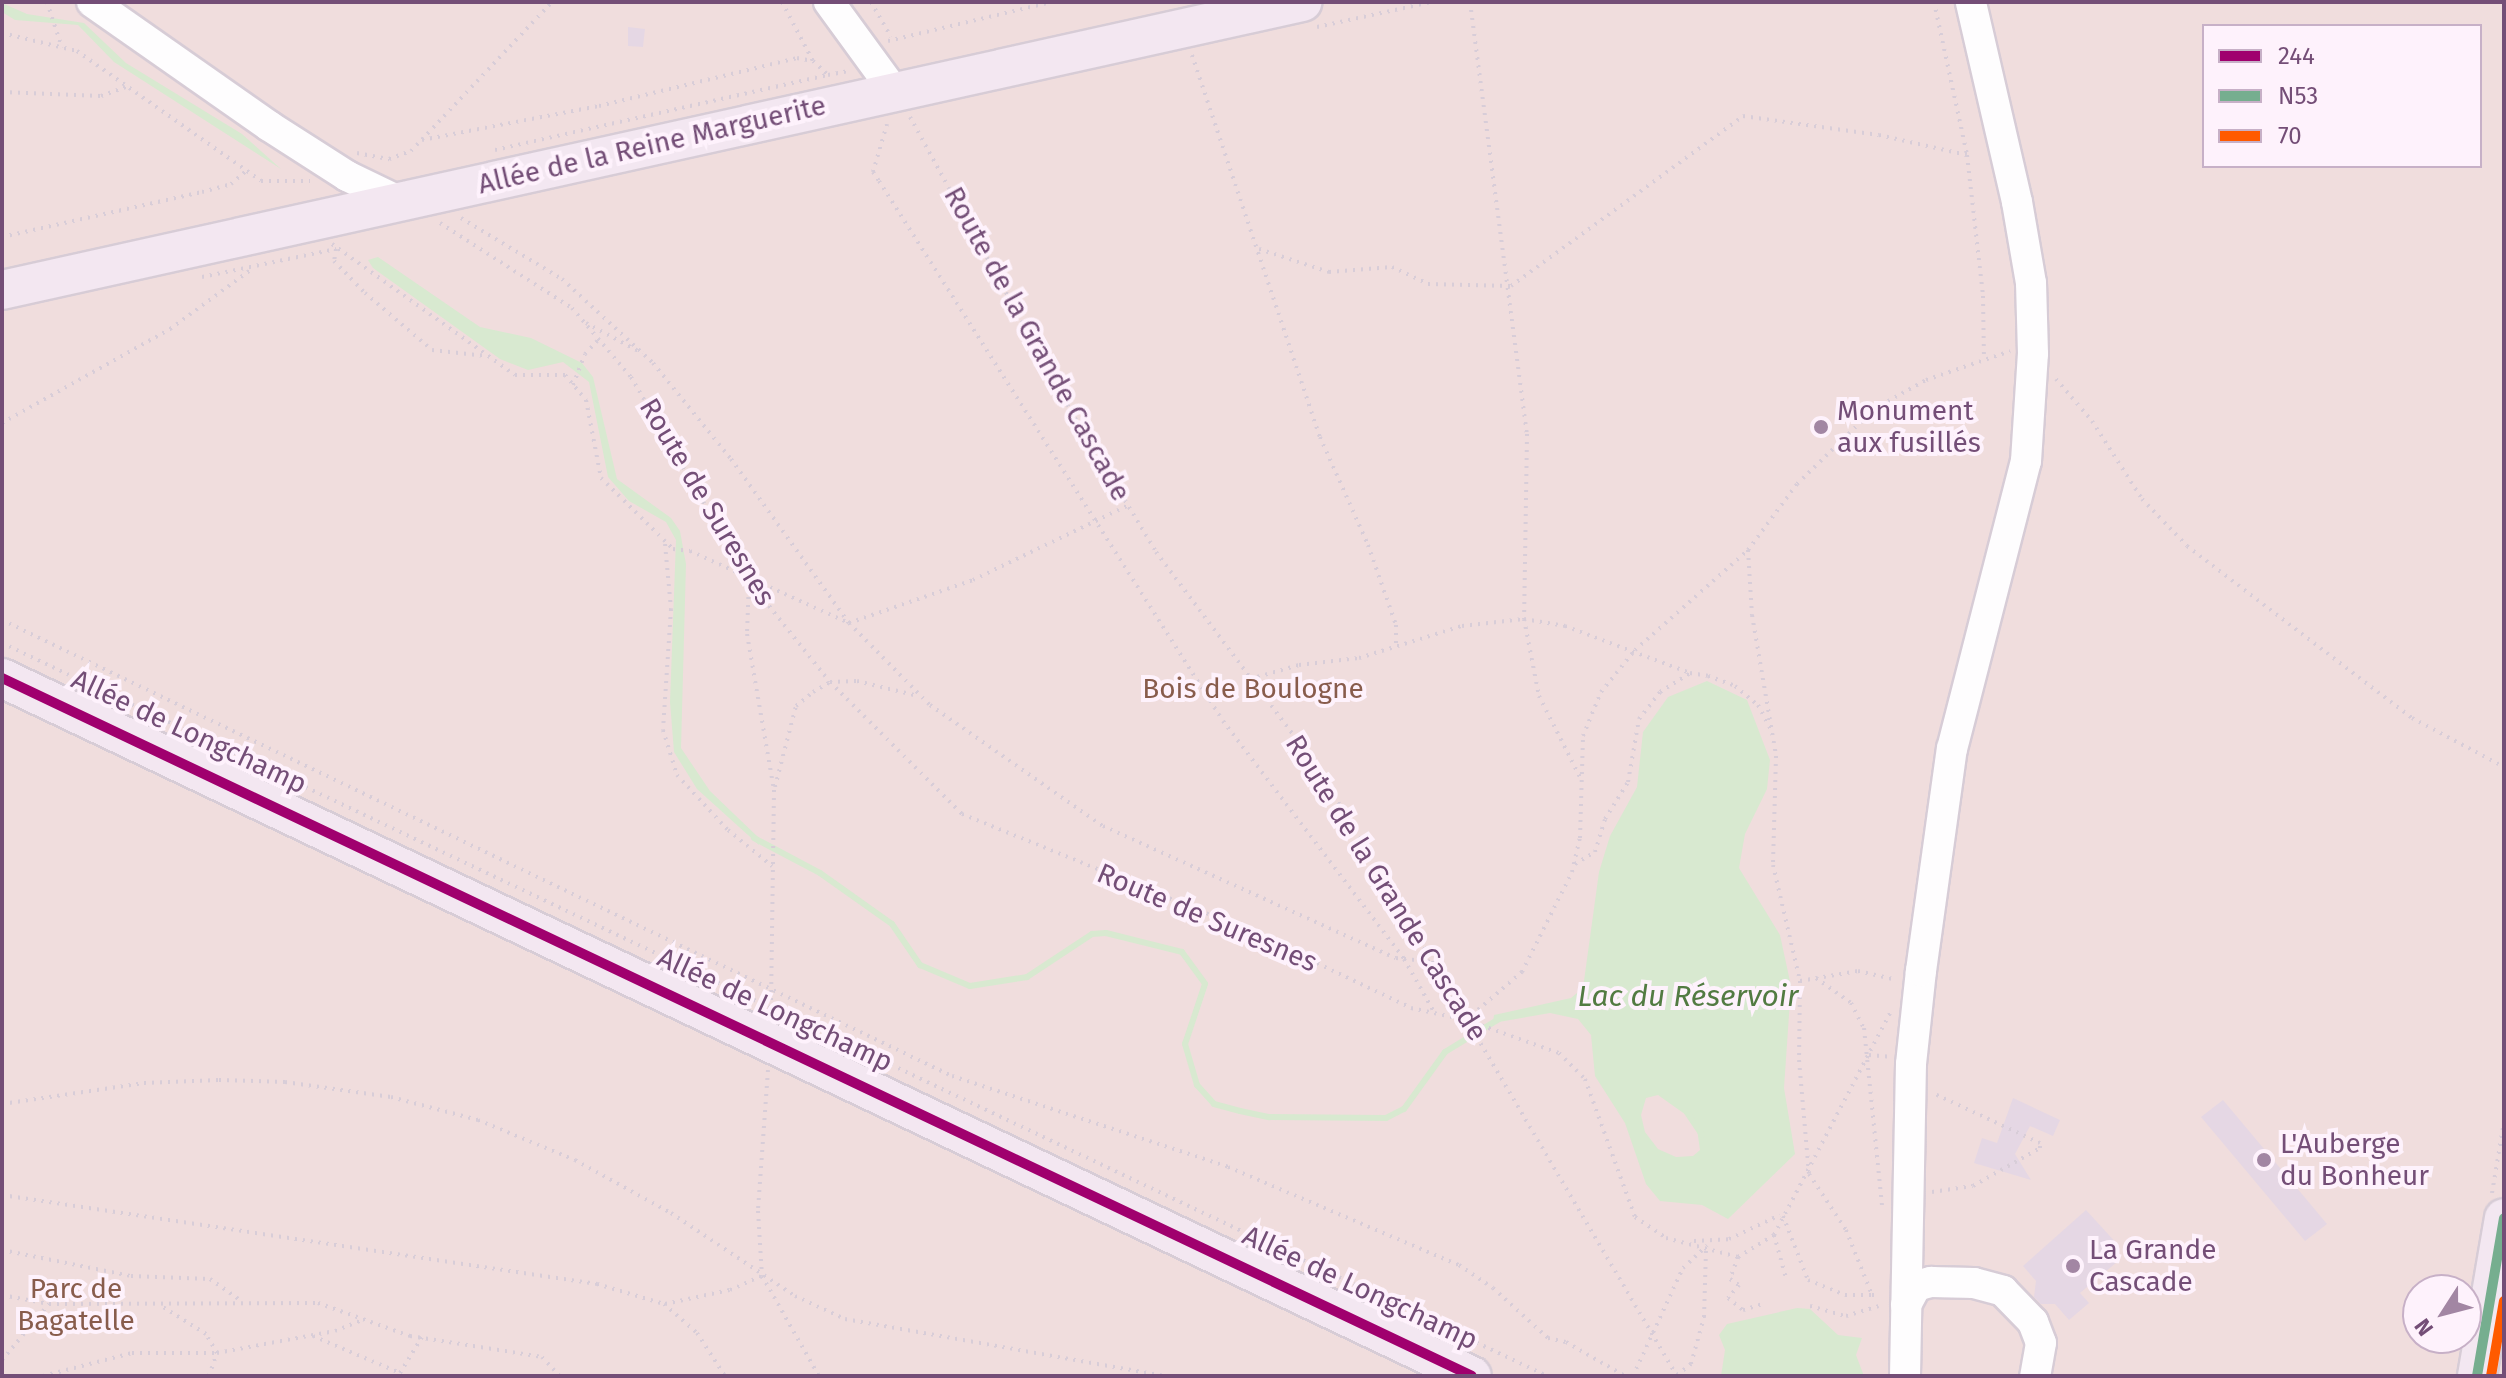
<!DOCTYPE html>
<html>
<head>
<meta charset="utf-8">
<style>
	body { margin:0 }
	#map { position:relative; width:2506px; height:1378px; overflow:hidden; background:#f8eff6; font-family:"Fira Sans",sans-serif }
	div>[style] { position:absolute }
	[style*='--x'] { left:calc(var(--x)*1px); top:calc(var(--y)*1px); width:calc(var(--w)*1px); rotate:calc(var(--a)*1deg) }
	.green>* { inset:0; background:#f0dddd }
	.water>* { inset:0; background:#d8e9d0 }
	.stream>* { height:6px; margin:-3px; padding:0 3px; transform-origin:3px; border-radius:3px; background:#d8e9d0 }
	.building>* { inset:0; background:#e5d7e4 }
	.path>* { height:4px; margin-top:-2px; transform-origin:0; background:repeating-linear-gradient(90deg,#d8cdd8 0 2px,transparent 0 8px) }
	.roads { filter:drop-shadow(2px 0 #d7ccd6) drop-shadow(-2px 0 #d7ccd6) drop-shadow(0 2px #d7ccd6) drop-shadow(0 -2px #d7ccd6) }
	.minor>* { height:30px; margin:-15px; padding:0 15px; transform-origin:15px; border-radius:15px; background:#fefdfe }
	.major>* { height:38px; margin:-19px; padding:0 19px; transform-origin:19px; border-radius:19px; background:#f3e7f1 }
	.bus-1>* { height:10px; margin:-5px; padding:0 5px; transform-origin:5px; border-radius:5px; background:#a0006e }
	.bus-2>* { height:10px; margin:-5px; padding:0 5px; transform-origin:5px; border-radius:5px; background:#76ae8f }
	.bus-3>* { height:10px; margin:-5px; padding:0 5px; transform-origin:5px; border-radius:5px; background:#ff5a00 }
	.dots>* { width:22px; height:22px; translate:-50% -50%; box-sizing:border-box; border:4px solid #fef2fc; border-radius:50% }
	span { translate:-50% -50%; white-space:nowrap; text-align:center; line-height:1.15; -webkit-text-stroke:8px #fef2fc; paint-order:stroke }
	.street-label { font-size:28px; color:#744e77 }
	.poi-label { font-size:28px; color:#744e77 }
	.left { translate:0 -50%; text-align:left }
	.park-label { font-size:28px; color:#885c4c }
	.water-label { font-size:30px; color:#527b42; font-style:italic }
	.frame { position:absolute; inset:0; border:4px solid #744e77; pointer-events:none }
	.legend { position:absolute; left:2202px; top:24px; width:280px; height:144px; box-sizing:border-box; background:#fef2fc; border:2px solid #c7b0c7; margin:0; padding:10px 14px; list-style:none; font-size:24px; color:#744e77 }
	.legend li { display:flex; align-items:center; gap:16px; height:40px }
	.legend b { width:40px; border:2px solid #c7b0c7 }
	.north { position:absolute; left:2402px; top:1274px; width:80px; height:80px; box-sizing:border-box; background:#fef2fc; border:2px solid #c7b0c7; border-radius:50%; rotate:234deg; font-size:22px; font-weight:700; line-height:32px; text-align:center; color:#744e77 }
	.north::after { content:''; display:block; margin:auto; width:28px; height:36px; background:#a286a3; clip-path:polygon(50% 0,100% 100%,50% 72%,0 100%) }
</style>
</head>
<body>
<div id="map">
	<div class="green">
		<div style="clip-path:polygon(evenodd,2px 2px,2504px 2px,2504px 1376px,2px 1376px,2px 2px,2204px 26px,2480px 26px,2480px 166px,2204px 166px,2204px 26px,2px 2px,2418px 1290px,2466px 1290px,2466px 1338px,2418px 1338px,2418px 1290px)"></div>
	</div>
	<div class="water">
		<div style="clip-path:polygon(2px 3px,27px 14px,84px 23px,126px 63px,242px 134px,281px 169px,114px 62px,78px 25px,15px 20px,2px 12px)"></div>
		<div style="clip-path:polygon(378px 257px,480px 327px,531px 338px,582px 363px,593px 377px,617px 479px,671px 518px,680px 531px,686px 564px,681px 748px,710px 791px,759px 838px,759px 845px,697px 789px,674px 752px,670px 702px,676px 540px,666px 522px,629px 501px,608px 477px,589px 382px,563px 362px,528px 370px,500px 359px,373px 268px,368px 260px)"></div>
		<div style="clip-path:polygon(evenodd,1707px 681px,1747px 700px,1770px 760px,1767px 789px,1745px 834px,1739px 868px,1780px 935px,1791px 986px,1784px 1088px,1795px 1154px,1728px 1219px,1702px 1205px,1660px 1201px,1646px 1184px,1625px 1123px,1595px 1076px,1591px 1035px,1578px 1019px,1550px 1013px,1493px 1023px,1494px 1015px,1571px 998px,1583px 988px,1599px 872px,1610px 836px,1637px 787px,1643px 732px,1668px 697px,1707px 681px,1658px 1095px,1696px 1122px,1700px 1150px,1693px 1156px,1676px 1157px,1658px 1149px,1645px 1132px,1641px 1115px,1646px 1098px,1658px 1095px)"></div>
		<div style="clip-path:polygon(1797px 1308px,1810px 1309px,1838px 1335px,1862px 1338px,1856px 1355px,1864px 1376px,1721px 1376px,1725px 1350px,1719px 1335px,1727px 1324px)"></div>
	</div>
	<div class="stream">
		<div style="--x:754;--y:838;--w:75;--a:27.9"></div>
		<div style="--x:820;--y:873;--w:88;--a:35.3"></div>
		<div style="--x:892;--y:924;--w:50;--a:55.7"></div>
		<div style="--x:920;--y:965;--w:54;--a:22.8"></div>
		<div style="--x:970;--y:986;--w:58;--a:-9"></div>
		<div style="--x:1027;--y:977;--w:78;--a:-33.5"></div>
		<div style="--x:1092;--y:934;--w:14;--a:-4"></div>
		<div style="--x:1106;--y:933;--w:78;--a:14"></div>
		<div style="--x:1182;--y:952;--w:39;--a:54"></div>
		<div style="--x:1205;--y:984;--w:63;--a:108.4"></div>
		<div style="--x:1185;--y:1044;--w:43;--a:73.7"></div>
		<div style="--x:1197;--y:1085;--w:25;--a:48"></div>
		<div style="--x:1214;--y:1104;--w:27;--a:15"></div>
		<div style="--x:1240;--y:1111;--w:30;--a:12"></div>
		<div style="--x:1269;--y:1117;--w:117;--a:0.5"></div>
		<div style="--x:1386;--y:1118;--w:20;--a:-27"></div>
		<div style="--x:1404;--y:1109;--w:70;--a:-54.3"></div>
		<div style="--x:1445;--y:1052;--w:63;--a:-31.4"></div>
		<div style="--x:1686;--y:1111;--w:29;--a:56"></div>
	</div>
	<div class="building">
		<div style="clip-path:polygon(628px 27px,645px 29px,643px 47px,628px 46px)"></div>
		<div style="clip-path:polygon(2013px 1098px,2060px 1120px,2053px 1136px,2030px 1126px,2015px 1154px,2031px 1180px,1974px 1163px,1982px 1138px,1997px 1143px)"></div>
		<div style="clip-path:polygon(2223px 1100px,2327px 1224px,2305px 1241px,2201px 1117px)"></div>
		<div style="clip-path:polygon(2086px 1210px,2119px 1246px,2117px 1262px,2080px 1293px,2089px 1303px,2069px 1320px,2055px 1304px,2041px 1304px,2034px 1297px,2036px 1281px,2023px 1266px)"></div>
	</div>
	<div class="path">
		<div style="--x:47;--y:2;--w:48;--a:71.9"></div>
		<div style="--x:782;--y:2;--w:67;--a:62.3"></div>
		<div style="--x:871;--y:2;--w:40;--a:60.3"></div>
		<div style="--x:1470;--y:2;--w:436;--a:82.5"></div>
		<div style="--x:1527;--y:434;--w:185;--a:90.9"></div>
		<div style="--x:1524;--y:619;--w:78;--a:79"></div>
		<div style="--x:1539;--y:696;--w:93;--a:63.2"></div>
		<div style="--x:1934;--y:2;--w:157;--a:77.8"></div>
		<div style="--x:1967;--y:155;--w:142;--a:83.5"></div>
		<div style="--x:1983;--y:296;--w:62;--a:89.1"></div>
		<div style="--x:1317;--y:27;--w:118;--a:-12.3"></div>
		<div style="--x:2;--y:33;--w:77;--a:13.5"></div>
		<div style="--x:77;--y:51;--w:225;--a:35.2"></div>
		<div style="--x:261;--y:181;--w:49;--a:0"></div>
		<div style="--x:888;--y:41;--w:169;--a:-13.4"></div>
		<div style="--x:1192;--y:55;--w:403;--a:71.5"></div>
		<div style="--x:1320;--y:437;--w:118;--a:66"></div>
		<div style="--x:1368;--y:545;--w:85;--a:70.7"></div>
		<div style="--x:1396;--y:625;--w:21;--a:90"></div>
		<div style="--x:2;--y:92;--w:99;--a:2.3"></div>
		<div style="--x:101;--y:96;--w:29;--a:-20"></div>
		<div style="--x:910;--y:117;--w:343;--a:61.3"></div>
		<div style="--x:1075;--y:418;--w:157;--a:58.8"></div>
		<div style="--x:1156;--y:552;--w:270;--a:53.1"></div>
		<div style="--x:1318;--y:768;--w:706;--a:59.44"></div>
		<div style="--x:887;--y:124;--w:50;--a:106.3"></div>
		<div style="--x:873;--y:172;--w:11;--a:56"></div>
		<div style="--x:879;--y:181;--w:640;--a:57.5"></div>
		<div style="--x:1223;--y:721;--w:299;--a:52.7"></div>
		<div style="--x:1404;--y:959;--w:61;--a:60.5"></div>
		<div style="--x:422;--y:140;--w:180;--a:-10.9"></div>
		<div style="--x:599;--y:106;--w:204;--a:-13.6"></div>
		<div style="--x:797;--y:58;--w:16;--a:11"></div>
		<div style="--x:813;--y:61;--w:21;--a:43"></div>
		<div style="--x:828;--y:75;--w:21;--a:-11"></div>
		<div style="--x:495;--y:150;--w:341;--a:-12.7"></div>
		<div style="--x:357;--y:153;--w:33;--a:11"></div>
		<div style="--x:389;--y:159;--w:23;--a:-20"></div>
		<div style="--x:411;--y:151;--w:205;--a:-46.6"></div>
		<div style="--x:461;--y:218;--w:118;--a:31.1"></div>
		<div style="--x:562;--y:279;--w:124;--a:42.7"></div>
		<div style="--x:653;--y:363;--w:124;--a:50.9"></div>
		<div style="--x:731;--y:459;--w:202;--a:54.3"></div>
		<div style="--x:849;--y:623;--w:115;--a:45.4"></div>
		<div style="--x:930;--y:705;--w:211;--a:35"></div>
		<div style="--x:1103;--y:826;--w:321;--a:24.3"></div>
		<div style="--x:1396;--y:958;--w:37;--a:6"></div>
		<div style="--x:440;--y:223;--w:157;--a:32.8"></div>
		<div style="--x:572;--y:308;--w:91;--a:49.5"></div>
		<div style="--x:631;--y:377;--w:236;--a:60"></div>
		<div style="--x:749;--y:581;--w:129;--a:51.3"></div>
		<div style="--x:830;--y:682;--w:187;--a:45"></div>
		<div style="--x:962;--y:814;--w:305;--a:22.1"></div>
		<div style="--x:1245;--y:929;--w:184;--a:25.4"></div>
		<div style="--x:1411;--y:1008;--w:56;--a:12.3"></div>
		<div style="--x:1466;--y:1020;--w:99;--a:19.5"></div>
		<div style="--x:1559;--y:1053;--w:37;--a:45"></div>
		<div style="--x:1585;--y:1079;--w:147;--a:70.1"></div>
		<div style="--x:1635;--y:1217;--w:37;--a:34"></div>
		<div style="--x:1666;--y:1238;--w:74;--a:14.8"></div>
		<div style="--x:1738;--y:1257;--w:42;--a:-31.4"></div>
		<div style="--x:1774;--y:1235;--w:255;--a:-62.4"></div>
		<div style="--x:2;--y:237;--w:205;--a:-12.7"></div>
		<div style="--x:202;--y:192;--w:30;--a:-15"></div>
		<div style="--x:231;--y:184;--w:21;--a:-41"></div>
		<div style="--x:332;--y:244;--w:225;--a:35.6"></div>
		<div style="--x:515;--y:375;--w:50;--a:0"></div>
		<div style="--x:565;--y:375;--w:33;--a:50"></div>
		<div style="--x:586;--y:400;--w:79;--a:79.1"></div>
		<div style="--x:601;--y:478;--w:101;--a:44.6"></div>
		<div style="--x:673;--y:549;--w:17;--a:7"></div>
		<div style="--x:690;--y:551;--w:175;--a:24.4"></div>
		<div style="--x:849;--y:623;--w:131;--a:-19.1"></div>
		<div style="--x:973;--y:580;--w:171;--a:-25.7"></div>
		<div style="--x:1259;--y:249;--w:74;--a:18.2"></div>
		<div style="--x:1329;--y:272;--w:63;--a:-4.5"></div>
		<div style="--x:1392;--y:267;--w:40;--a:25"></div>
		<div style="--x:1428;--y:284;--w:83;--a:1.4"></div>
		<div style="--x:1511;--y:286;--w:288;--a:-36.2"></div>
		<div style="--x:1743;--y:116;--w:137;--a:8"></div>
		<div style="--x:1879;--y:135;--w:90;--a:12.8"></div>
		<div style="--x:202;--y:277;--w:137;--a:-11.8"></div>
		<div style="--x:336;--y:249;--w:12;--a:99"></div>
		<div style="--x:334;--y:261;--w:45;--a:45.9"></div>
		<div style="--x:365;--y:293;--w:88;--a:40.4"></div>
		<div style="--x:432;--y:350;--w:54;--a:6.3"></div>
		<div style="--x:586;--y:323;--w:64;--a:28.2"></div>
		<div style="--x:2056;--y:379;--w:55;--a:49.4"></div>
		<div style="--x:2092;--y:421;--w:93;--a:57.3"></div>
		<div style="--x:2142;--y:499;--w:65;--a:46.2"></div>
		<div style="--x:2187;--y:546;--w:283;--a:37.4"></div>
		<div style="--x:2412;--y:718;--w:104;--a:28"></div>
		<div style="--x:573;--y:385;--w:33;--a:-69"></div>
		<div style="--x:585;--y:354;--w:21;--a:-47"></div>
		<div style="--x:2;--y:423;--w:193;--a:-29.2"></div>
		<div style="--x:170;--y:329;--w:103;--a:-36.3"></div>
		<div style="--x:665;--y:544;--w:65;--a:84.7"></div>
		<div style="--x:671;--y:609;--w:121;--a:93.8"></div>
		<div style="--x:663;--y:730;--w:47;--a:72.7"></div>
		<div style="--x:677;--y:775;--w:75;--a:47.2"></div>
		<div style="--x:728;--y:830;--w:57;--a:39.3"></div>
		<div style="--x:1748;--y:550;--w:65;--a:86.5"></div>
		<div style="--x:1752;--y:615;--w:143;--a:80.3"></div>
		<div style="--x:1776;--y:756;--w:109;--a:91.6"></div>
		<div style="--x:1773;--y:865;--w:119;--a:76.9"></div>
		<div style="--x:1800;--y:981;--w:79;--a:90.7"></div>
		<div style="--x:1799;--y:1060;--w:114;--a:85"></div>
		<div style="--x:1809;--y:1174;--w:67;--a:56.5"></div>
		<div style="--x:1846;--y:1230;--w:70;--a:68.2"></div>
		<div style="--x:1872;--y:1295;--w:8;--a:0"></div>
		<div style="--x:749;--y:581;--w:53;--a:92.2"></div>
		<div style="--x:747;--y:634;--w:158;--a:80.2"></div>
		<div style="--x:774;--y:790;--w:218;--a:90.8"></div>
		<div style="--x:2;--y:620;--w:1054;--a:25.64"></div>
		<div style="--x:952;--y:1076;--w:291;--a:18.2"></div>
		<div style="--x:1228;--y:1167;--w:251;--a:23"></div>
		<div style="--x:1459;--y:1265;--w:41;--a:34.1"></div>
		<div style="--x:1493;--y:1288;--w:74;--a:42.3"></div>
		<div style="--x:1548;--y:1338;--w:18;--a:13"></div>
		<div style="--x:1566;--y:1342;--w:68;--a:30"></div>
		<div style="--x:2;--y:643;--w:1710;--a:25.38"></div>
		<div style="--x:1250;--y:679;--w:51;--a:-15.9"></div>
		<div style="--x:1299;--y:665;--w:60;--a:-6.7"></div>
		<div style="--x:1359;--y:658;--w:108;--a:-17.3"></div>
		<div style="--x:1462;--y:626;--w:62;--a:-6.4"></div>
		<div style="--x:1524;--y:619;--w:42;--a:9.7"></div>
		<div style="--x:1565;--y:626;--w:134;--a:20.6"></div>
		<div style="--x:775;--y:787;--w:84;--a:-75.5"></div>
		<div style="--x:796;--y:706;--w:22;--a:-39"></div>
		<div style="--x:813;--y:692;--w:20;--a:-30"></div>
		<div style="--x:830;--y:682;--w:27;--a:-2"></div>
		<div style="--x:857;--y:681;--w:63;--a:13.8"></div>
		<div style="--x:1575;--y:864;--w:23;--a:-31"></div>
		<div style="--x:1595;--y:852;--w:34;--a:-73"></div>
		<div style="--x:1605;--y:819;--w:44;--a:-58.1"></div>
		<div style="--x:1628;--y:782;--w:64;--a:-80.1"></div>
		<div style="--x:1639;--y:719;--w:34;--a:-52"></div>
		<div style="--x:1660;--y:692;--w:36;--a:-32"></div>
		<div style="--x:1690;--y:673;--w:18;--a:9"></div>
		<div style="--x:1708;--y:676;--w:29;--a:20"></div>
		<div style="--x:1735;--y:686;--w:30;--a:40"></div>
		<div style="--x:1758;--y:705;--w:30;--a:62"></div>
		<div style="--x:1816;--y:978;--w:43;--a:35.5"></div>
		<div style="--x:1851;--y:1003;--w:28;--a:63"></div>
		<div style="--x:1864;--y:1028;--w:178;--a:84.2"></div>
		<div style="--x:1800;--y:981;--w:59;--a:-9.8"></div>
		<div style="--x:1858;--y:971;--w:39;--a:13"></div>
		<div style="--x:1466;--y:1020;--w:74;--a:-40.6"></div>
		<div style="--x:1522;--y:972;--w:112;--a:-63.4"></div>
		<div style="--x:1572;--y:872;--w:35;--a:-77"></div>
		<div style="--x:1580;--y:838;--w:102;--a:-88.3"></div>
		<div style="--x:1583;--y:736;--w:48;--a:-67.8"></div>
		<div style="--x:1601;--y:692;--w:54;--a:-51"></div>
		<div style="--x:1635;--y:650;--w:151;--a:-41.5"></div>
		<div style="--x:1748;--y:550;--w:82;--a:-53.4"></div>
		<div style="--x:1797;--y:484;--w:107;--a:-44.2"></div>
		<div style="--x:1874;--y:409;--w:60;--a:-29.1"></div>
		<div style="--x:1926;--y:380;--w:89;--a:-19"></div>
		<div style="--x:1869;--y:1055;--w:21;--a:5"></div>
		<div style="--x:768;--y:1070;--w:141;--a:94.1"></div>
		<div style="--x:758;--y:1211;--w:65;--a:86.5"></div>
		<div style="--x:762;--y:1276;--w:115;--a:60.3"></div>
		<div style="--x:2;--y:1104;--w:144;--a:-8.4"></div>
		<div style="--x:144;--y:1083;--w:75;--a:-2.3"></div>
		<div style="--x:219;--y:1080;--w:66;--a:1.7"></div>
		<div style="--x:285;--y:1082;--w:107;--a:8.1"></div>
		<div style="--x:391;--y:1097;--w:90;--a:14.8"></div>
		<div style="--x:478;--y:1120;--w:105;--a:22.4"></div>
		<div style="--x:575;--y:1160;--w:110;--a:28.9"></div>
		<div style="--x:671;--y:1213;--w:149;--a:33.8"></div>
		<div style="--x:795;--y:1296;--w:55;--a:24.7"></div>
		<div style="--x:845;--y:1319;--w:325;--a:10.1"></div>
		<div style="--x:1932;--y:1192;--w:41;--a:-8.3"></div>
		<div style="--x:1973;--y:1186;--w:77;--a:-29.6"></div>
		<div style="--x:2040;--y:1148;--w:5;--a:-90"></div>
		<div style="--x:2040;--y:1143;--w:116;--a:-155"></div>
		<div style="--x:2492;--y:1193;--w:73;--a:-80.5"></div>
		<div style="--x:2;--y:1195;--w:602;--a:8.51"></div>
		<div style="--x:597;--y:1284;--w:70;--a:16.6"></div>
		<div style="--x:664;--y:1304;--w:44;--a:41.3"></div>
		<div style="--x:697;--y:1333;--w:51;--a:56.9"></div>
		<div style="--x:1783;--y:1216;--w:69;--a:68.7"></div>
		<div style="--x:1808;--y:1280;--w:40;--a:22"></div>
		<div style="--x:1845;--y:1295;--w:27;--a:0"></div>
		<div style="--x:1774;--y:1235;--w:45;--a:74.4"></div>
		<div style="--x:1694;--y:1241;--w:35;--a:-3"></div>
		<div style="--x:1729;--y:1239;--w:56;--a:-25.2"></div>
		<div style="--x:2;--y:1250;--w:132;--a:11.4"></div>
		<div style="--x:131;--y:1276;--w:79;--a:2.2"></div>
		<div style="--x:210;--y:1279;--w:39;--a:35"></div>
		<div style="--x:1738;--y:1257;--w:23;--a:110"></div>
		<div style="--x:1730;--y:1279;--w:11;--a:34"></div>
		<div style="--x:1739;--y:1285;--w:17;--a:130"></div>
		<div style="--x:1728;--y:1298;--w:19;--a:39"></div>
		<div style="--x:1743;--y:1310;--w:21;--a:-17"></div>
		<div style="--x:2;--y:1295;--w:48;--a:10.8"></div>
		<div style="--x:49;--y:1304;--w:269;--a:-0.2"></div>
		<div style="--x:318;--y:1303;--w:98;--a:19.7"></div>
		<div style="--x:410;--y:1336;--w:134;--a:9"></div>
		<div style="--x:542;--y:1357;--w:26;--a:47"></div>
		<div style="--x:665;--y:1304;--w:66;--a:-12.2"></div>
		<div style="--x:730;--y:1290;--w:35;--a:-24"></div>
		<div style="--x:1810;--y:1306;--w:37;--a:16"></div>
		<div style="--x:1846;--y:1316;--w:34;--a:-17"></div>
		<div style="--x:313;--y:1336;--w:95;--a:23"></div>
		<div style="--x:400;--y:1373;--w:42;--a:-58.6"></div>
		<div style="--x:2;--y:1360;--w:73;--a:-50"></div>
		<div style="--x:1677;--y:1375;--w:18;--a:-38"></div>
		<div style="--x:1691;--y:1364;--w:49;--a:-74.5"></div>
		<div style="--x:1704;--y:1317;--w:69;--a:-88.3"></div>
		<div style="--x:43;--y:1376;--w:92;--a:-14.5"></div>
		<div style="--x:132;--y:1353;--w:85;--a:0"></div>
		<div style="--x:217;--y:1353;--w:22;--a:-120"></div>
		<div style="--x:206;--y:1334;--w:51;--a:-147.9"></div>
		<div style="--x:209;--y:1376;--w:24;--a:-71"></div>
		<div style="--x:217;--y:1353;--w:120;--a:-10.6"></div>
		<div style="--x:335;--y:1331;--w:29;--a:-22"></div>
		<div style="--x:1633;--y:1376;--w:119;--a:-65.2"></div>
		<div style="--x:1683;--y:1268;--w:33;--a:-43"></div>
	</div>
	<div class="roads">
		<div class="minor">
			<div style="--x:92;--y:2;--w:216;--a:35"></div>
			<div style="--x:269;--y:126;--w:93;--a:32.7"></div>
			<div style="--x:347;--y:176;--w:58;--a:25.7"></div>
			<div style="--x:829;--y:2;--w:110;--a:53.9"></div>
			<div style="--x:1906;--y:1305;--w:21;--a:-62"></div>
			<div style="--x:1916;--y:1286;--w:16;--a:-15"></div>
			<div style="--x:1931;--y:1282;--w:43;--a:1.3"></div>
			<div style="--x:1974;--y:1283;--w:30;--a:15"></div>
			<div style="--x:2003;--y:1291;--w:43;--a:45.9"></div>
			<div style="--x:2033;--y:1322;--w:22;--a:69"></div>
			<div style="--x:2041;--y:1343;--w:34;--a:100"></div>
			<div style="--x:1905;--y:1376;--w:312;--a:-88.9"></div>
			<div style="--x:1911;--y:1064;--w:94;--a:-83.9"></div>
			<div style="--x:1921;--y:971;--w:224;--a:-82.1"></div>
			<div style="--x:1952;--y:749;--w:297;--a:-75.6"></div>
			<div style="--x:2026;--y:461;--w:107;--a:-86.3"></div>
			<div style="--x:2033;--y:354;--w:71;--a:-91.6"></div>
			<div style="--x:2031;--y:283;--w:82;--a:-99.8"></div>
			<div style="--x:2017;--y:202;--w:205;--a:-103"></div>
		</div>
		<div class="major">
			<div style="--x:2;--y:290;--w:1332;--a:-12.49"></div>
			<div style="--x:2;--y:678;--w:1627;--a:25.4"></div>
			<div style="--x:2477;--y:1376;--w:160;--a:-80.3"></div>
		</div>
	</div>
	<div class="bus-1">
		<div style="--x:2;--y:678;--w:1627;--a:25.4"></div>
	</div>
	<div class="bus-2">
		<div style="--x:2477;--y:1376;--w:160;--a:-80.3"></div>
	</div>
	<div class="bus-3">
		<div style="--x:2491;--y:1376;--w:76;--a:-80.2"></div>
	</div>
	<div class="dots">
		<div style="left:1821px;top:427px;background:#a286a3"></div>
		<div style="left:2264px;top:1160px;background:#a286a3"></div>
		<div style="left:2073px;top:1266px;background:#a286a3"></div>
	</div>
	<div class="street-label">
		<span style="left:652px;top:145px;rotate:-13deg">Allée de la Reine Marguerite</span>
		<span style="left:1037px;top:344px;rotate:61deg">Route de la Grande Cascade</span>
		<span style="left:707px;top:502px;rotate:59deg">Route de Suresnes</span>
		<span style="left:189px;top:732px;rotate:25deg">Allée de Longchamp</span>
		<span style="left:1386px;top:888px;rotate:58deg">Route de la Grande Cascade</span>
		<span style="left:1207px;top:918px;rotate:23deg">Route de Suresnes</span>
		<span style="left:775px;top:1010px;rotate:25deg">Allée de Longchamp</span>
		<span style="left:1360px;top:1288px;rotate:25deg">Allée de Longchamp</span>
	</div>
	<div class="poi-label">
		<span class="left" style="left:1837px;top:427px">Monument<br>aux fusillés</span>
		<span class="left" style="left:2280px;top:1160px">L'Auberge<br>du Bonheur</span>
		<span class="left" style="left:2089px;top:1266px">La Grande<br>Cascade</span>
	</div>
	<div class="park-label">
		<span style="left:1253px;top:689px">Bois de Boulogne</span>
		<span style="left:76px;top:1305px">Parc de<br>Bagatelle</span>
	</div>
	<div class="water-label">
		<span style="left:1688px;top:996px">Lac du Réservoir</span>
	</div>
	<div class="frame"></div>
	<ul class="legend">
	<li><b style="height:10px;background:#a0006e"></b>244</li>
	<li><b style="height:10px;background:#76ae8f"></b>N53</li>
	<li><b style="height:10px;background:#ff5a00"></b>70</li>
	</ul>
	<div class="north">N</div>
</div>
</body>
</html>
